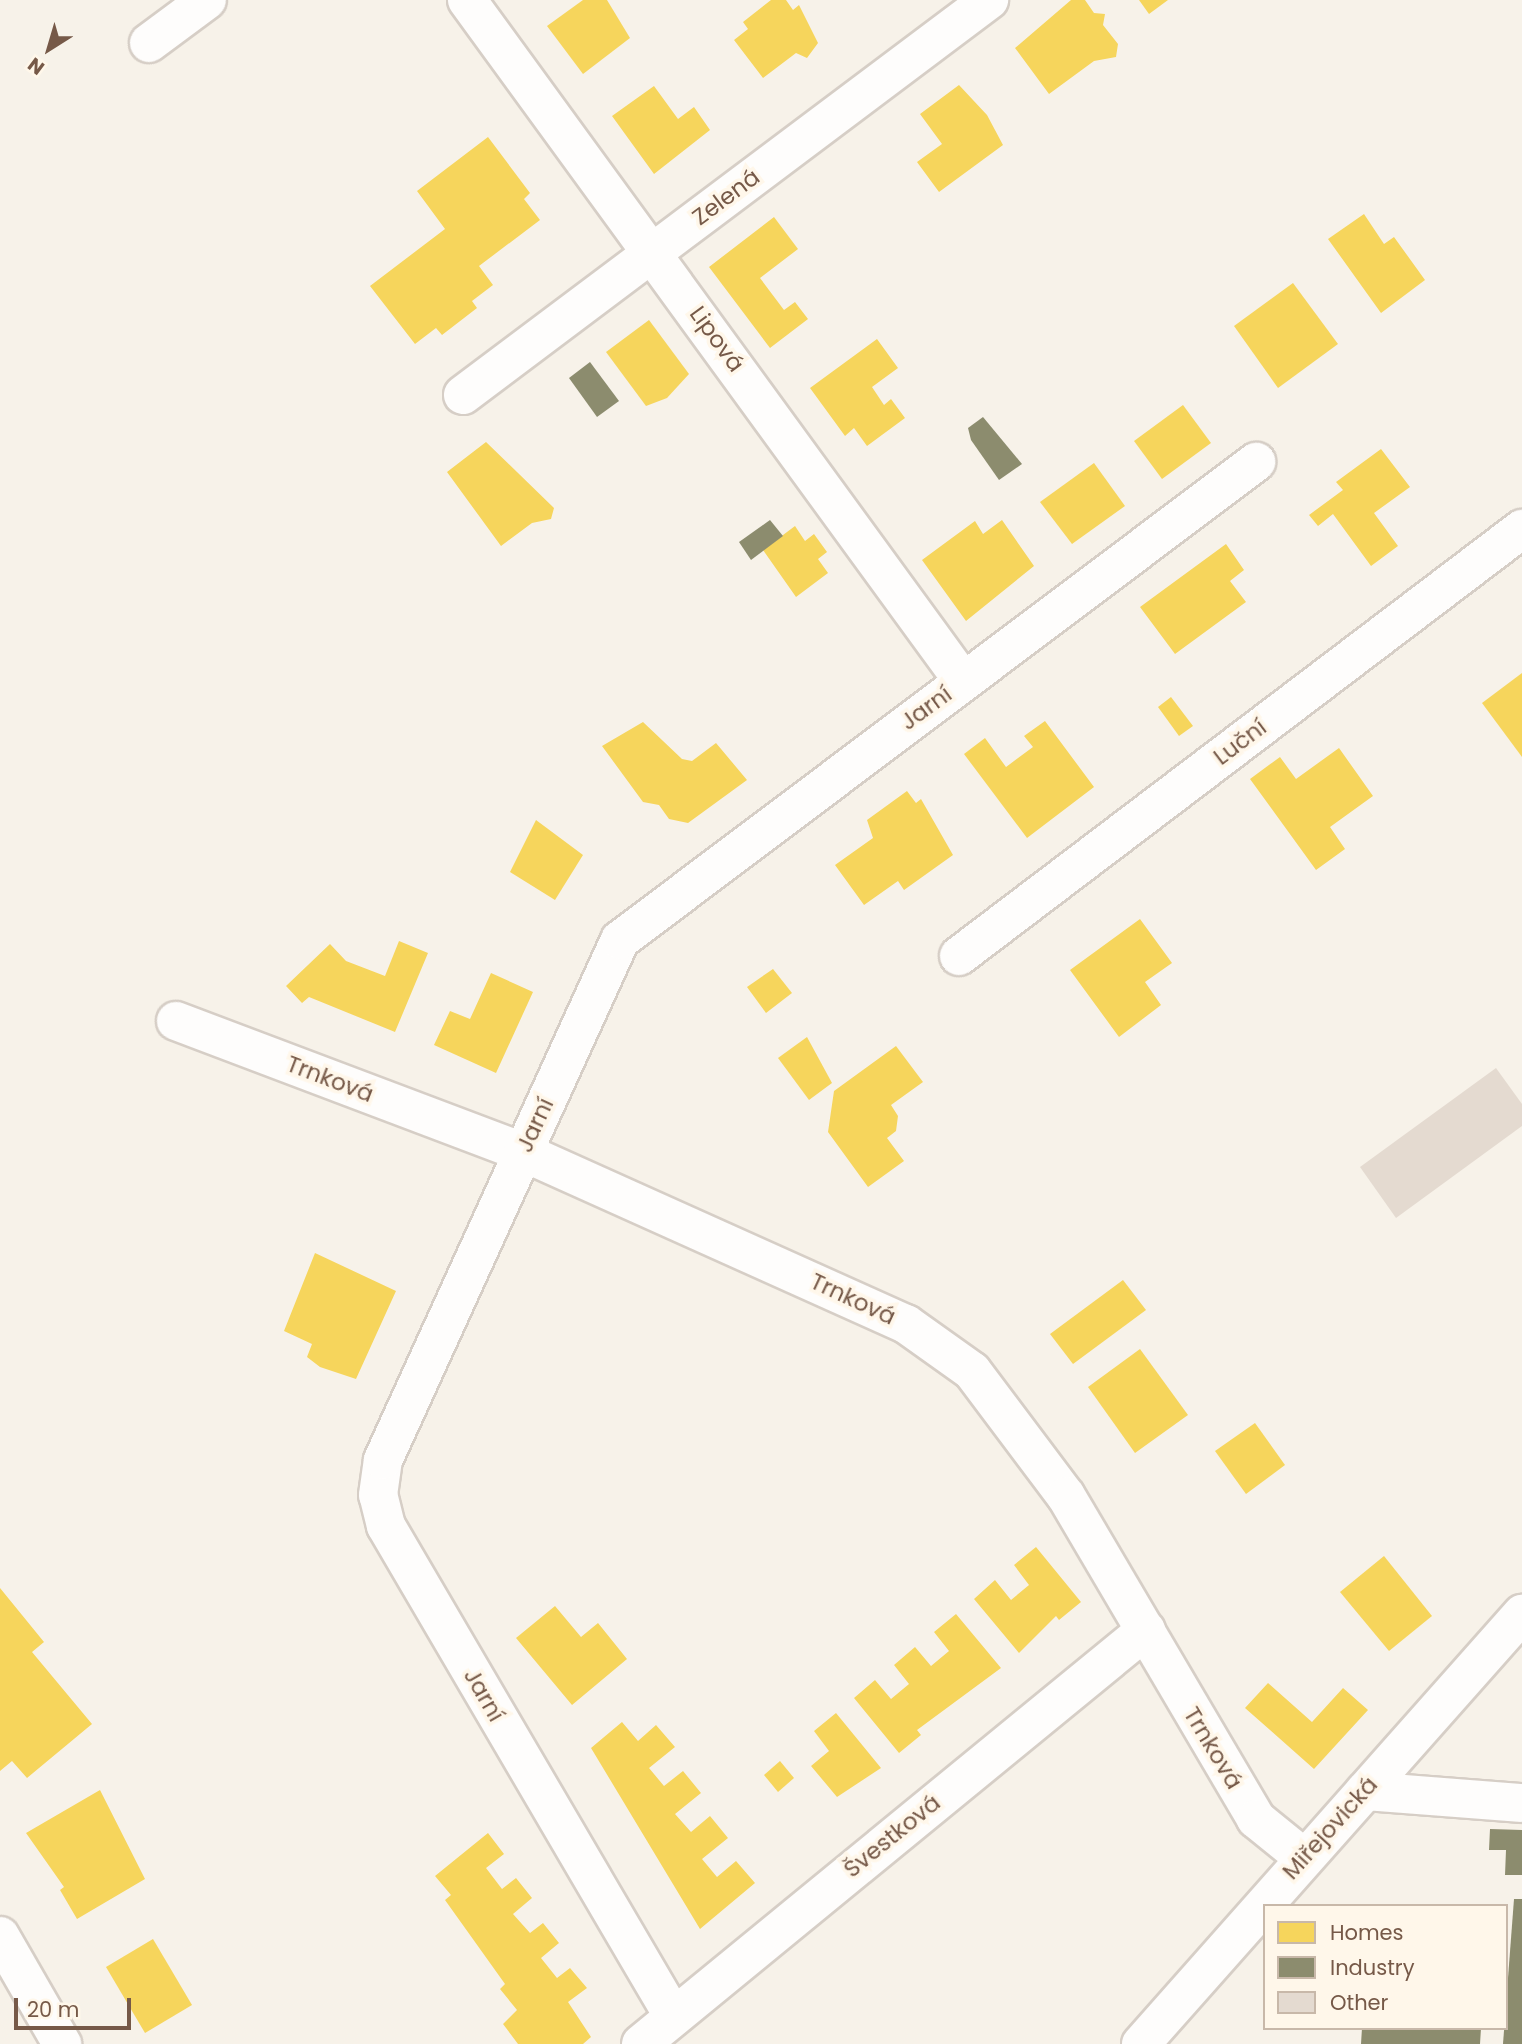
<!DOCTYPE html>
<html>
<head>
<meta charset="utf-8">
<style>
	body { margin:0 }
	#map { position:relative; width:1522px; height:2044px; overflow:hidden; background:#f7f2e9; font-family:Poppins,sans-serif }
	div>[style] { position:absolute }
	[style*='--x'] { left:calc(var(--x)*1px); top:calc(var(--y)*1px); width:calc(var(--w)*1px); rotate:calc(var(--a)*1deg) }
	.homes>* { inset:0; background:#f6d55c }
	.industry>* { inset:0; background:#8c8c6e }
	.building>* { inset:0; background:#e4dad0 }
	.roads { filter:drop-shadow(2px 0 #d6cec6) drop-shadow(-2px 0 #d6cec6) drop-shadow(0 2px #d6cec6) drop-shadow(0 -2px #d6cec6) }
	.minor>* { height:38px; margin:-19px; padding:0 19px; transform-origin:19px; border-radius:19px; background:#fefdfc }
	span { translate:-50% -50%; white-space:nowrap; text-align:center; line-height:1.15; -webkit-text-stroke:7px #fff7ea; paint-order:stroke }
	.street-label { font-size:23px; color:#765948 }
	.legend { position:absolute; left:1263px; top:1904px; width:245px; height:126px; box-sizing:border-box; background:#fff7ea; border:2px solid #c8b8a9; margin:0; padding:9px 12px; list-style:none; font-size:21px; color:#765948 }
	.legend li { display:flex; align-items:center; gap:14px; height:35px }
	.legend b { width:35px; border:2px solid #c8b8a9 }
	.north { position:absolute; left:14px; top:14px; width:70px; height:70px; -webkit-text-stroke:5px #fff7ea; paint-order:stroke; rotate:217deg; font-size:19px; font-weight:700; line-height:28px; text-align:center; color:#765948 }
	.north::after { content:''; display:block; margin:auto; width:24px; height:32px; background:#765948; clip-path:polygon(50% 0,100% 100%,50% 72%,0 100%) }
	.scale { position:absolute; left:14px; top:1998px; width:117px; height:32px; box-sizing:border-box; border:4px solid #765948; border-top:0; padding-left:9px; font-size:21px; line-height:24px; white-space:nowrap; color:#765948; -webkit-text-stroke:5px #fff7ea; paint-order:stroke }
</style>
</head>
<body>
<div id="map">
	<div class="homes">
		<div style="clip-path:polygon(583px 0,607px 0,630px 38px,583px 74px,547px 26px)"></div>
		<div style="clip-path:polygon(771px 0,786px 0,793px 10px,799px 5px,818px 43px,807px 58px,796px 53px,763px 78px,734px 40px,748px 29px,743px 22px)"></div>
		<div style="clip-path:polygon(1071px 0,1085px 0,1094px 13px,1105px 14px,1103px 25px,1118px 44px,1116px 57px,1094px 61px,1049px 94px,1015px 48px)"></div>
		<div style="clip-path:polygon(1139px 0,1168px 0,1149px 14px)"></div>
		<div style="clip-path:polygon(959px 85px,987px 115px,1003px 145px,939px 192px,917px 162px,942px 144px,920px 114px)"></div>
		<div style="clip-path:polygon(654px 86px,678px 119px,694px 107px,710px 130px,654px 174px,612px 116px)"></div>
		<div style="clip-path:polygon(488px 137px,530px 193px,524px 199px,540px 220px,479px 266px,493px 285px,472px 301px,477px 308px,442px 335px,436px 328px,415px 344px,370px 286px,445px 229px,417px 191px)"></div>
		<div style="clip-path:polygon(1364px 214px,1384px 244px,1394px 237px,1425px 280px,1381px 313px,1328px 239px)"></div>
		<div style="clip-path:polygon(774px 217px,798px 249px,760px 278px,784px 310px,795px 302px,808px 319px,770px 348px,709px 267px)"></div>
		<div style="clip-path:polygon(1293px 283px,1338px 344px,1278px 388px,1234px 326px)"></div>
		<div style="clip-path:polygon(649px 320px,689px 374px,667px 398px,646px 406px,606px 352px)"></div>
		<div style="clip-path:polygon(877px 339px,898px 368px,872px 387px,884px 405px,891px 399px,905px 418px,867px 446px,854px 428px,845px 436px,810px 388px)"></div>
		<div style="clip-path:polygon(1183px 405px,1211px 443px,1162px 479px,1134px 441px)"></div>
		<div style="clip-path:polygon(486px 442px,554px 508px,551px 519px,532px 523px,501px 546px,447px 472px)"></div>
		<div style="clip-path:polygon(1381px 449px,1410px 487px,1374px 513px,1398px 546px,1371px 566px,1333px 514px,1318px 526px,1309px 515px,1343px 490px,1336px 482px)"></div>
		<div style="clip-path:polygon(1094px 463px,1125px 506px,1072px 544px,1040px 502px)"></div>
		<div style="clip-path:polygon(1002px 520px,1034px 566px,966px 621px,922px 560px,975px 521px,983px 534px)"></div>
		<div style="clip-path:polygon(795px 526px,805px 541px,814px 534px,827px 552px,818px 559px,828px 573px,796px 597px,763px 550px)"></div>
		<div style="clip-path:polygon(1226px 544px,1244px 570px,1230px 581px,1246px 602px,1175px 654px,1140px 607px)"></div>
		<div style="clip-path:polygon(1522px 673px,1522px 757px,1482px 703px)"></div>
		<div style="clip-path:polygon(1171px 697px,1193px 726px,1179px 736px,1158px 707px)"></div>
		<div style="clip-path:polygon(1045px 721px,1094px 787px,1027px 838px,964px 754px,985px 738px,1006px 767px,1033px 747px,1024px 736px)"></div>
		<div style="clip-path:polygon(643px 722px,682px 759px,692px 761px,716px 743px,747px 780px,688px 823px,669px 819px,659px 805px,643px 802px,602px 746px)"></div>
		<div style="clip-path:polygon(1339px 748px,1373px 796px,1330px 827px,1345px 849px,1316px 870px,1250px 779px,1280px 757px,1296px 779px)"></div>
		<div style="clip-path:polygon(907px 791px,916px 803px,921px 799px,953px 855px,904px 890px,898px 881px,864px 905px,835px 865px,873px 838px,867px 820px)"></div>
		<div style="clip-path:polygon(536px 820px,583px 855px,555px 900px,510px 872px)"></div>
		<div style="clip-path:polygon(1140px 919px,1172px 963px,1145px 982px,1161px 1005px,1119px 1037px,1070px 970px)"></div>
		<div style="clip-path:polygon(399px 941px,428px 953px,395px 1032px,309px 997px,302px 1003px,286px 986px,330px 944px,346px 961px,385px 976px)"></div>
		<div style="clip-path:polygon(773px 969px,792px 993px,766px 1013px,747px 987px)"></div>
		<div style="clip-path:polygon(491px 973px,533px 992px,496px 1073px,434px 1045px,450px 1011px,470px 1019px)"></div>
		<div style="clip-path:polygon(807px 1037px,832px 1083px,809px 1100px,778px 1058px)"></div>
		<div style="clip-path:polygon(896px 1046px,923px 1082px,891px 1105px,898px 1116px,896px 1131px,887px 1138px,904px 1161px,868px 1187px,828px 1132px,834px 1091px)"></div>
		<div style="clip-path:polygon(315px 1253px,396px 1291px,356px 1379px,320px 1367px,307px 1357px,312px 1344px,284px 1331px)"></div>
		<div style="clip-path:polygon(1123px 1280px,1146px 1310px,1073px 1364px,1050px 1334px)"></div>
		<div style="clip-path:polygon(1140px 1349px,1188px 1415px,1135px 1453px,1088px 1387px)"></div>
		<div style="clip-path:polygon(1255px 1423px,1285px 1465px,1246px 1494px,1215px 1451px)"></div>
		<div style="clip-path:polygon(1036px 1547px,1081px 1602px,1059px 1620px,1056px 1616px,1019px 1653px,974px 1599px,995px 1580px,1011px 1600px,1029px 1585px,1014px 1565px)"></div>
		<div style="clip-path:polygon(1384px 1556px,1432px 1616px,1389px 1651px,1340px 1592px)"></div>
		<div style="clip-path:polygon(0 1588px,44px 1642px,32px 1652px,92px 1724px,27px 1778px,12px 1761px,0 1771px)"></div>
		<div style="clip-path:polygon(555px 1606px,581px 1637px,598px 1623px,627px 1659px,572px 1705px,516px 1638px)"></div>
		<div style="clip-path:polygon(956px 1614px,1001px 1668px,917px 1730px,921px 1735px,899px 1753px,854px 1698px,875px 1680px,891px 1699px,909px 1684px,894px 1665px,915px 1647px,931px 1666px,949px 1651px,934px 1632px)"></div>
		<div style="clip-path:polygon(1268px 1683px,1312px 1722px,1343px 1688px,1368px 1710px,1314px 1769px,1245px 1708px)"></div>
		<div style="clip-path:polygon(836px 1713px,881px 1768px,837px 1797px,811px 1766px,829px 1751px,814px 1731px)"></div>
		<div style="clip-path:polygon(622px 1722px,638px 1741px,656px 1725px,675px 1747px,649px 1768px,664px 1786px,683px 1771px,701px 1793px,675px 1814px,691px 1832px,710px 1816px,728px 1838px,702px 1859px,717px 1877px,736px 1861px,755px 1883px,700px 1929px,591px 1748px)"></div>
		<div style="clip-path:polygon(780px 1761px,794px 1778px,778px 1792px,764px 1775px)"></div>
		<div style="clip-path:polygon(100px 1790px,145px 1879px,77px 1919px,60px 1890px,64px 1887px,26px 1833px)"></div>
		<div style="clip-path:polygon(488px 1833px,504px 1854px,486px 1868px,502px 1889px,516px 1878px,532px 1898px,513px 1914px,530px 1933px,543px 1923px,559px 1943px,541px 1958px,557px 1978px,570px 1968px,587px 1988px,568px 2002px,591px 2037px,583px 2044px,518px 2044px,503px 2024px,517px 2010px,500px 1989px,505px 1984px,445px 1900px,451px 1895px,435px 1876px)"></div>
		<div style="clip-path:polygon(153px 1939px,192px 2005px,145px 2033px,106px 1967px)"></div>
	</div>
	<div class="industry">
		<div style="clip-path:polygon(590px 362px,619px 401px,597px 417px,569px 378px)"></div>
		<div style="clip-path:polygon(983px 417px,1022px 464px,999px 480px,971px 440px,968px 428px)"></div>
		<div style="clip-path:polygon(770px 520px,783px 536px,751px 560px,739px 542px)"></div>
		<div style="clip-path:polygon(1490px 1829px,1522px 1830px,1522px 1875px,1505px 1875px,1506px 1850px,1489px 1850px)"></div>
		<div style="clip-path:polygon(1514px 1899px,1522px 1899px,1522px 2044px,1503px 2044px)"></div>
		<div style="clip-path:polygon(1362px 2028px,1481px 2028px,1480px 2044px,1361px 2044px)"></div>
	</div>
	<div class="building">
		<div style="clip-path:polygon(1496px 1068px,1522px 1104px,1522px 1126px,1396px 1218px,1360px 1167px)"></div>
	</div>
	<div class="roads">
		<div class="minor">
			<div style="--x:467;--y:0;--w:842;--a:53.93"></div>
			<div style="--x:149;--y:43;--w:72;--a:-36.6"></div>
			<div style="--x:463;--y:395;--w:658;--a:-36.9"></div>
			<div style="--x:959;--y:956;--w:707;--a:-37.18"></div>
			<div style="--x:176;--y:1021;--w:371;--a:20.7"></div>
			<div style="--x:523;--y:1152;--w:420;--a:24.2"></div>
			<div style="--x:906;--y:1324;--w:81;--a:35.5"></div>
			<div style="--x:972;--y:1371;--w:156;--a:53.1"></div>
			<div style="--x:1066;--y:1496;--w:375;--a:59.5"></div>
			<div style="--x:1256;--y:1819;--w:60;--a:39"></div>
			<div style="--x:1365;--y:1791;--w:157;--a:4.4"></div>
			<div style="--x:0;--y:1936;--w:125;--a:60.1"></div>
			<div style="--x:672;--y:2014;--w:566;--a:-120.37"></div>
			<div style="--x:386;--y:1526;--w:32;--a:-104"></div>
			<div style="--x:378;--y:1495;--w:35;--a:-82"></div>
			<div style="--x:383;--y:1460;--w:571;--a:-65.5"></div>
			<div style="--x:620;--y:940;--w:796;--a:-36.93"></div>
			<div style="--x:641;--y:2044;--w:653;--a:-39.34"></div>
			<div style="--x:1141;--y:2044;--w:575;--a:-48.46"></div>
		</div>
	</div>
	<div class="street-label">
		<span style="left:726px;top:197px;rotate:-37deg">Zelená</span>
		<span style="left:717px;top:339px;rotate:54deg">Lipová</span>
		<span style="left:926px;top:708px;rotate:-36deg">Jarní</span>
		<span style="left:1240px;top:742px;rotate:-37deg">Luční</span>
		<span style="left:330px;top:1079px;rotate:21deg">Trnková</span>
		<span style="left:535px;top:1125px;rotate:-65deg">Jarní</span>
		<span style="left:853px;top:1299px;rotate:25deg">Trnková</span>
		<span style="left:484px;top:1695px;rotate:60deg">Jarní</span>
		<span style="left:1213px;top:1748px;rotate:59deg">Trnková</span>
		<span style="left:1330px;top:1828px;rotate:-48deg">Miřejovická</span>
		<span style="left:892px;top:1836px;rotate:-39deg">Švestková</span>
	</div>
	<ul class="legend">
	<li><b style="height:19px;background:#f6d55c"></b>Homes</li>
	<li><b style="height:19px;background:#8c8c6e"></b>Industry</li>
	<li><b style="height:19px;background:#e4dad0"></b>Other</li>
	</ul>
	<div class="north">N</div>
	<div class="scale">20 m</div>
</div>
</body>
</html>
